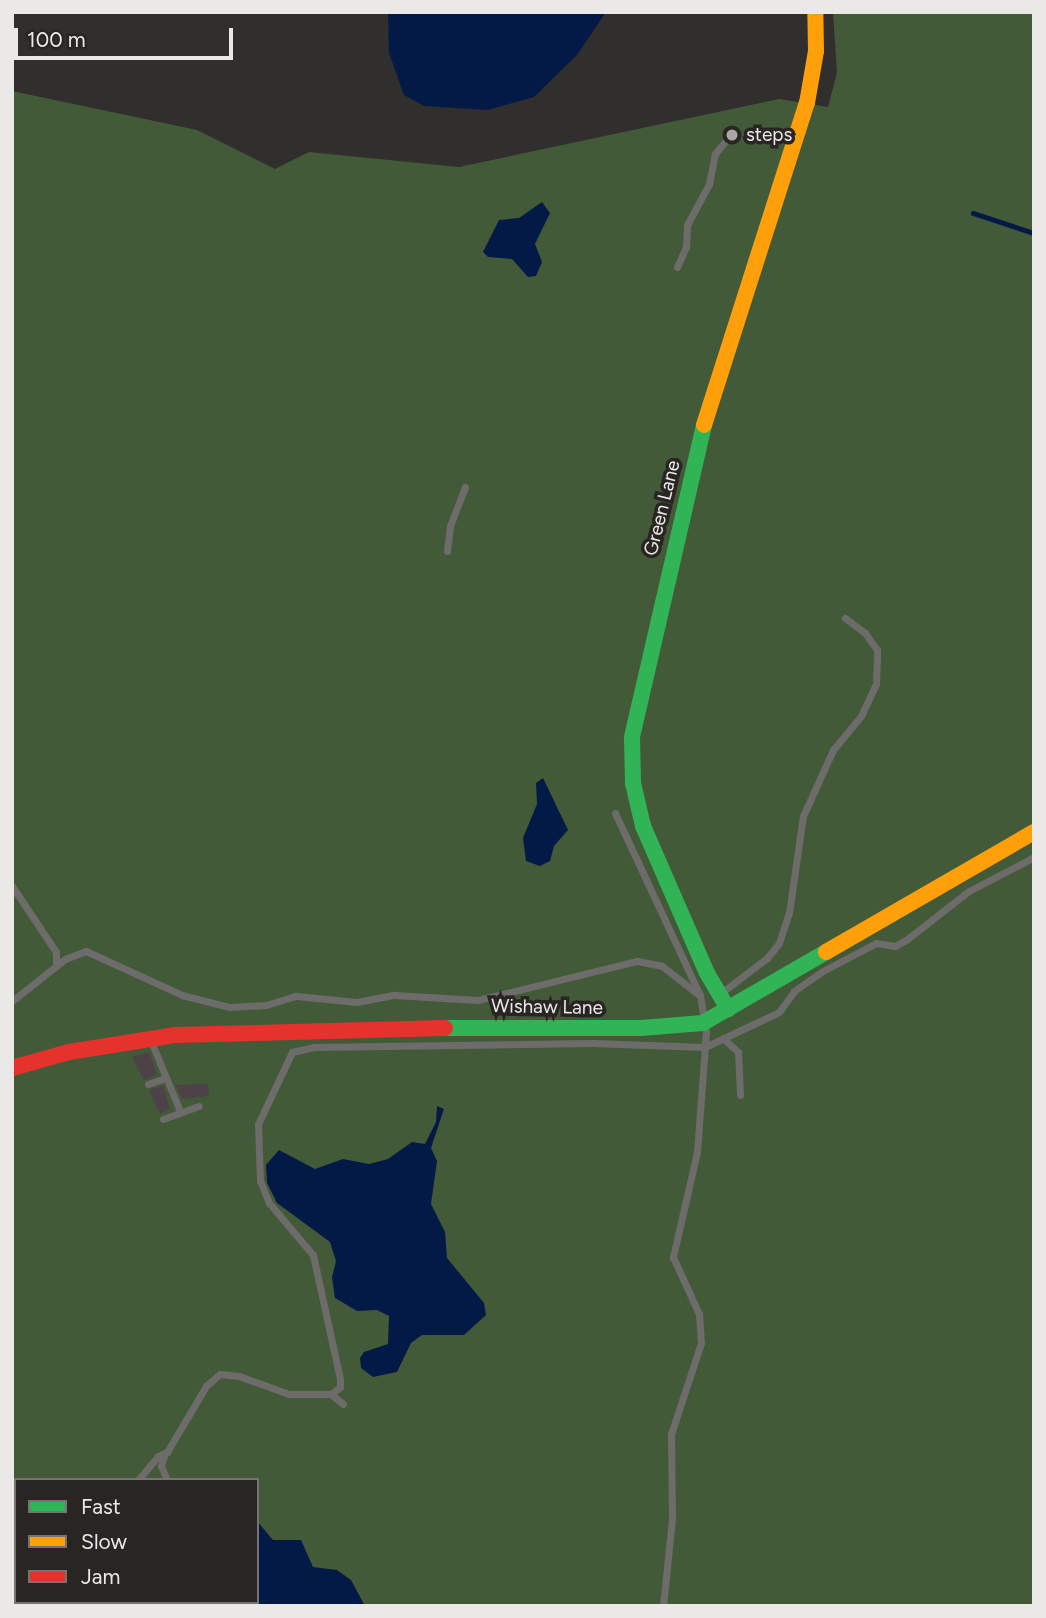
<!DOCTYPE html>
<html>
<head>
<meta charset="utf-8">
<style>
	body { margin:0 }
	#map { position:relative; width:1046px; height:1618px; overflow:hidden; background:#312f2d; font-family:Figtree,sans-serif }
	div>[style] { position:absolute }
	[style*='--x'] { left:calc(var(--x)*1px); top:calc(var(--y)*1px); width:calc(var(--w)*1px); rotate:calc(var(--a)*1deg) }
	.green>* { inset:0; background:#435a39 }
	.water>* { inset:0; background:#041a46 }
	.stream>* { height:4.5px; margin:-2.25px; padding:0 2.25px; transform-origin:2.25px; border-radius:2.25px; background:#041a46 }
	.building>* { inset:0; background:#4c4248 }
	.lane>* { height:7px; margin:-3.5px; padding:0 3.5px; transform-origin:3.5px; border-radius:3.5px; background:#6d6c6a }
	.fast>* { height:16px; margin:-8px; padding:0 8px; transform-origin:8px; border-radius:8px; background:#30b455 }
	.slow>* { height:16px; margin:-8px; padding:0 8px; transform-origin:8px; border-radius:8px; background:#ff9f0a }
	.jam>* { height:16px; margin:-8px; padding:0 8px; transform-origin:8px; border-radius:8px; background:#e5322d }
	.dots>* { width:19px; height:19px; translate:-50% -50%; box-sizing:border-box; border:4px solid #282522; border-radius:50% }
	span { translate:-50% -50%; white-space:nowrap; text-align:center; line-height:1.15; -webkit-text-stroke:7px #282522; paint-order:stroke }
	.poi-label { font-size:19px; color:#ebe9e7 }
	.left { translate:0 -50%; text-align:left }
	.street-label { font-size:19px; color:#ebe9e7 }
	.frame { position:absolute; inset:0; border:14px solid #ebe9e7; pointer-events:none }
	.legend { position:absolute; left:14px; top:1478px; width:245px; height:126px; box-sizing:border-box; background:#282522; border:2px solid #767371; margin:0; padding:9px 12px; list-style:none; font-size:21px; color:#ebe9e7 }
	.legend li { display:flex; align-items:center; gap:14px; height:35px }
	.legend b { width:35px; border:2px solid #767371 }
	.scale { position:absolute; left:14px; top:28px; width:219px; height:32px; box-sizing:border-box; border:4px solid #ebe9e7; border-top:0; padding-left:9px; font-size:21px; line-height:24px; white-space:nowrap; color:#ebe9e7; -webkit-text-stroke:5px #282522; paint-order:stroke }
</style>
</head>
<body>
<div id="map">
	<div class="green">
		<div style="clip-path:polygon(evenodd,833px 12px,1034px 12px,1034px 1606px,12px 1606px,12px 91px,197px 130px,275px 169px,309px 152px,459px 167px,779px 99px,828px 107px,837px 73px,833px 12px,16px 1480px,257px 1480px,257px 1602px,16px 1602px,16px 1480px)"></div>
	</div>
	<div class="water">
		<div style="clip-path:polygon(388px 12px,606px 12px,577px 55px,534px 97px,487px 110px,424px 106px,404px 95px,389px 53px)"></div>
		<div style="clip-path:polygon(542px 202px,550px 213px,535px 244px,542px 262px,536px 276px,528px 277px,512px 259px,488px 257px,483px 252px,499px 220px,519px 218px)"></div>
		<div style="clip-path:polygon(543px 778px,568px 830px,554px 846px,550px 861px,540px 866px,526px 861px,523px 838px,537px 804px,536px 783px)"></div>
		<div style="clip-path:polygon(437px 1106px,444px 1109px,431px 1148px,437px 1161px,431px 1204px,445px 1232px,447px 1258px,484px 1303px,486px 1315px,464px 1335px,422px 1335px,411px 1343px,397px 1372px,373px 1377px,361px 1368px,360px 1358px,364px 1352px,388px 1344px,389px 1316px,377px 1310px,357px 1311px,335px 1298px,332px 1277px,336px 1261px,330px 1242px,277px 1203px,267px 1183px,266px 1165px,279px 1150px,315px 1169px,343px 1159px,369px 1164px,388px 1159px,412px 1142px,425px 1144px,436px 1122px)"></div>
		<div style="clip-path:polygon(257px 1521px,273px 1540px,301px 1540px,313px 1567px,337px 1570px,351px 1580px,365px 1606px,229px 1606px,229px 1602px,257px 1602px)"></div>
	</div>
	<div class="stream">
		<div style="--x:973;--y:213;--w:64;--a:18.2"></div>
	</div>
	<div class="building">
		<div style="clip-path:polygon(149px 1052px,157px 1074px,144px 1080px,132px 1057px)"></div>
		<div style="clip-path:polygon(208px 1084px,209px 1096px,182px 1099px,176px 1085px)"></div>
		<div style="clip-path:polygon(163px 1086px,170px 1109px,160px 1114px,149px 1090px)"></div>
	</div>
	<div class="lane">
		<div style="--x:677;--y:267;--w:22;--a:-66"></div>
		<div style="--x:686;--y:247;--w:22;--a:-87"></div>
		<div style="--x:687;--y:225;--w:47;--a:-61.8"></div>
		<div style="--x:709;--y:184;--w:31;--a:-79"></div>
		<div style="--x:715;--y:154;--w:18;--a:-52"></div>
		<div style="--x:447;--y:551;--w:25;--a:-83"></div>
		<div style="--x:450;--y:526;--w:42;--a:-69"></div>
		<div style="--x:615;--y:813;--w:201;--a:65"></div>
		<div style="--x:700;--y:995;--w:37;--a:81"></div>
		<div style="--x:706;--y:1032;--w:120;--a:94.3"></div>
		<div style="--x:697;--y:1152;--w:108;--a:102.9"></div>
		<div style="--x:673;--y:1257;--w:63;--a:65.5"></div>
		<div style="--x:699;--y:1314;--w:29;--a:86"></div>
		<div style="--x:701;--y:1343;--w:96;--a:108.2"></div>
		<div style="--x:671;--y:1434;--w:85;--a:89.3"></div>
		<div style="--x:672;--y:1519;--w:87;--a:95.9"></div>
		<div style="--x:12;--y:886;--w:79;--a:56.3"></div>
		<div style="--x:56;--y:952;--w:14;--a:90"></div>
		<div style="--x:721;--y:993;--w:58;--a:-37.3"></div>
		<div style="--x:767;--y:958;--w:19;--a:-51"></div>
		<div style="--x:779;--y:943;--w:32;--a:-72"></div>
		<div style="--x:789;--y:913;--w:98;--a:-81.8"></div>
		<div style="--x:803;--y:816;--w:72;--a:-65.6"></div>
		<div style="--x:833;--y:750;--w:44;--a:-50.5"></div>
		<div style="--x:861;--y:716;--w:35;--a:-65"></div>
		<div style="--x:876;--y:684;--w:34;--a:-88"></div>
		<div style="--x:877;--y:650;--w:21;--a:-125"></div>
		<div style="--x:865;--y:633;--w:25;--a:-143"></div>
		<div style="--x:12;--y:1001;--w:68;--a:-38.4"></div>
		<div style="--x:65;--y:959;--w:22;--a:-21"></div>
		<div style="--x:86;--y:951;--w:106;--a:24.6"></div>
		<div style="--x:182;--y:995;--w:49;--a:14.3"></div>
		<div style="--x:229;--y:1007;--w:37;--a:-3"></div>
		<div style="--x:266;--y:1005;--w:31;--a:-17"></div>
		<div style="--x:296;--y:996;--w:61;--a:5.6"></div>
		<div style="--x:357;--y:1002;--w:38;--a:-11"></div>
		<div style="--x:394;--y:995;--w:84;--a:3.4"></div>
		<div style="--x:478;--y:1000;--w:164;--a:-13.8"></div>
		<div style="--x:637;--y:961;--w:25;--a:11"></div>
		<div style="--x:662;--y:966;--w:47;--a:38.1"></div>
		<div style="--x:723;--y:1038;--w:21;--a:43"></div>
		<div style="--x:738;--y:1052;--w:43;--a:87.3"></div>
		<div style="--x:150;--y:1039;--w:78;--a:67.4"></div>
		<div style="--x:148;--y:1084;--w:18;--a:-19"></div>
		<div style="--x:163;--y:1119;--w:38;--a:-20"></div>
		<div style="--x:343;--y:1404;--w:16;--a:-140"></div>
		<div style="--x:331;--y:1394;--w:11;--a:-38"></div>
		<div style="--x:340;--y:1387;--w:8;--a:-90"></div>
		<div style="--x:340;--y:1379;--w:127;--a:-102.3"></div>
		<div style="--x:313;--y:1255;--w:68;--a:-130.2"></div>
		<div style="--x:269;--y:1203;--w:24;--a:-112"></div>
		<div style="--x:260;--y:1181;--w:57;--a:-92"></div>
		<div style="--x:258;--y:1124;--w:80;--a:-64.7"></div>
		<div style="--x:292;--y:1052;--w:22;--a:-13"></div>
		<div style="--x:313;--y:1047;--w:279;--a:-0.8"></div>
		<div style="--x:592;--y:1043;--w:113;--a:2"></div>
		<div style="--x:705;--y:1047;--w:82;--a:-25.3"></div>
		<div style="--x:779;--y:1012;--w:26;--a:-54"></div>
		<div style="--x:794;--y:991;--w:33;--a:-35"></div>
		<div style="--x:821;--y:972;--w:62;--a:-27.8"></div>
		<div style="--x:876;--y:943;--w:19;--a:9"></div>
		<div style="--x:895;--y:946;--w:13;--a:-29"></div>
		<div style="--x:906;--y:940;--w:80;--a:-37.9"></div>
		<div style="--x:969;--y:891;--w:73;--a:-27.6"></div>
		<div style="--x:164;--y:1456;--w:10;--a:107"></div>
		<div style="--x:161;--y:1466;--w:15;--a:67"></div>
		<div style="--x:138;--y:1480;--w:31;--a:-50"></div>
		<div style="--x:158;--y:1456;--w:10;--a:-24"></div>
		<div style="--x:167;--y:1452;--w:77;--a:-59.4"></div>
		<div style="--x:206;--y:1386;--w:18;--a:-41"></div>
		<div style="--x:220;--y:1374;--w:19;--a:6"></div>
		<div style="--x:239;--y:1376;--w:53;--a:19.8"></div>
		<div style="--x:289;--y:1394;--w:42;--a:0"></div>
		<div style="--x:12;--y:1552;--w:4;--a:-14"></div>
		<div style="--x:210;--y:1602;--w:4;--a:90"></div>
	</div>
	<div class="fast">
		<div style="--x:704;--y:425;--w:321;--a:103"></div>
		<div style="--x:632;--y:738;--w:45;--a:88.7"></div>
		<div style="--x:633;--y:783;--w:44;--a:76.9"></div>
		<div style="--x:643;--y:826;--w:160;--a:66.5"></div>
		<div style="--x:707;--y:973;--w:42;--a:59.7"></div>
		<div style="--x:445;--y:1028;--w:196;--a:0"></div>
		<div style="--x:641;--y:1028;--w:62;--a:-4.6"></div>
		<div style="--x:703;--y:1023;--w:142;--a:-30"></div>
	</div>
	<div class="slow">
		<div style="--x:704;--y:425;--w:338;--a:-72.3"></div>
		<div style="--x:807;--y:103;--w:53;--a:-80.2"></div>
		<div style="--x:816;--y:51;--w:39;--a:-91"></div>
		<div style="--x:826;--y:952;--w:240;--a:-30"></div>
	</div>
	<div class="jam">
		<div style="--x:12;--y:1068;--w:59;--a:-15.7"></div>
		<div style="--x:69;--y:1052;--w:107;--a:-9.1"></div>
		<div style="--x:175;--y:1035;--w:270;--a:-1.5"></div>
	</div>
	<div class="dots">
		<div style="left:732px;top:135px;background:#aaa8a6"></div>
	</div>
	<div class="poi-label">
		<span class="left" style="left:746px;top:135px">steps</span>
	</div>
	<div class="street-label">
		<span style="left:662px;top:508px;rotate:-76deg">Green Lane</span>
		<span style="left:547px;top:1007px;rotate:1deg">Wishaw Lane</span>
	</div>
	<div class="frame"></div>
	<ul class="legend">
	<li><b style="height:9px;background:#30b455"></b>Fast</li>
	<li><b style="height:9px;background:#ff9f0a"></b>Slow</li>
	<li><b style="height:9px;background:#e5322d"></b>Jam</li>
	</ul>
	<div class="scale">100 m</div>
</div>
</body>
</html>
